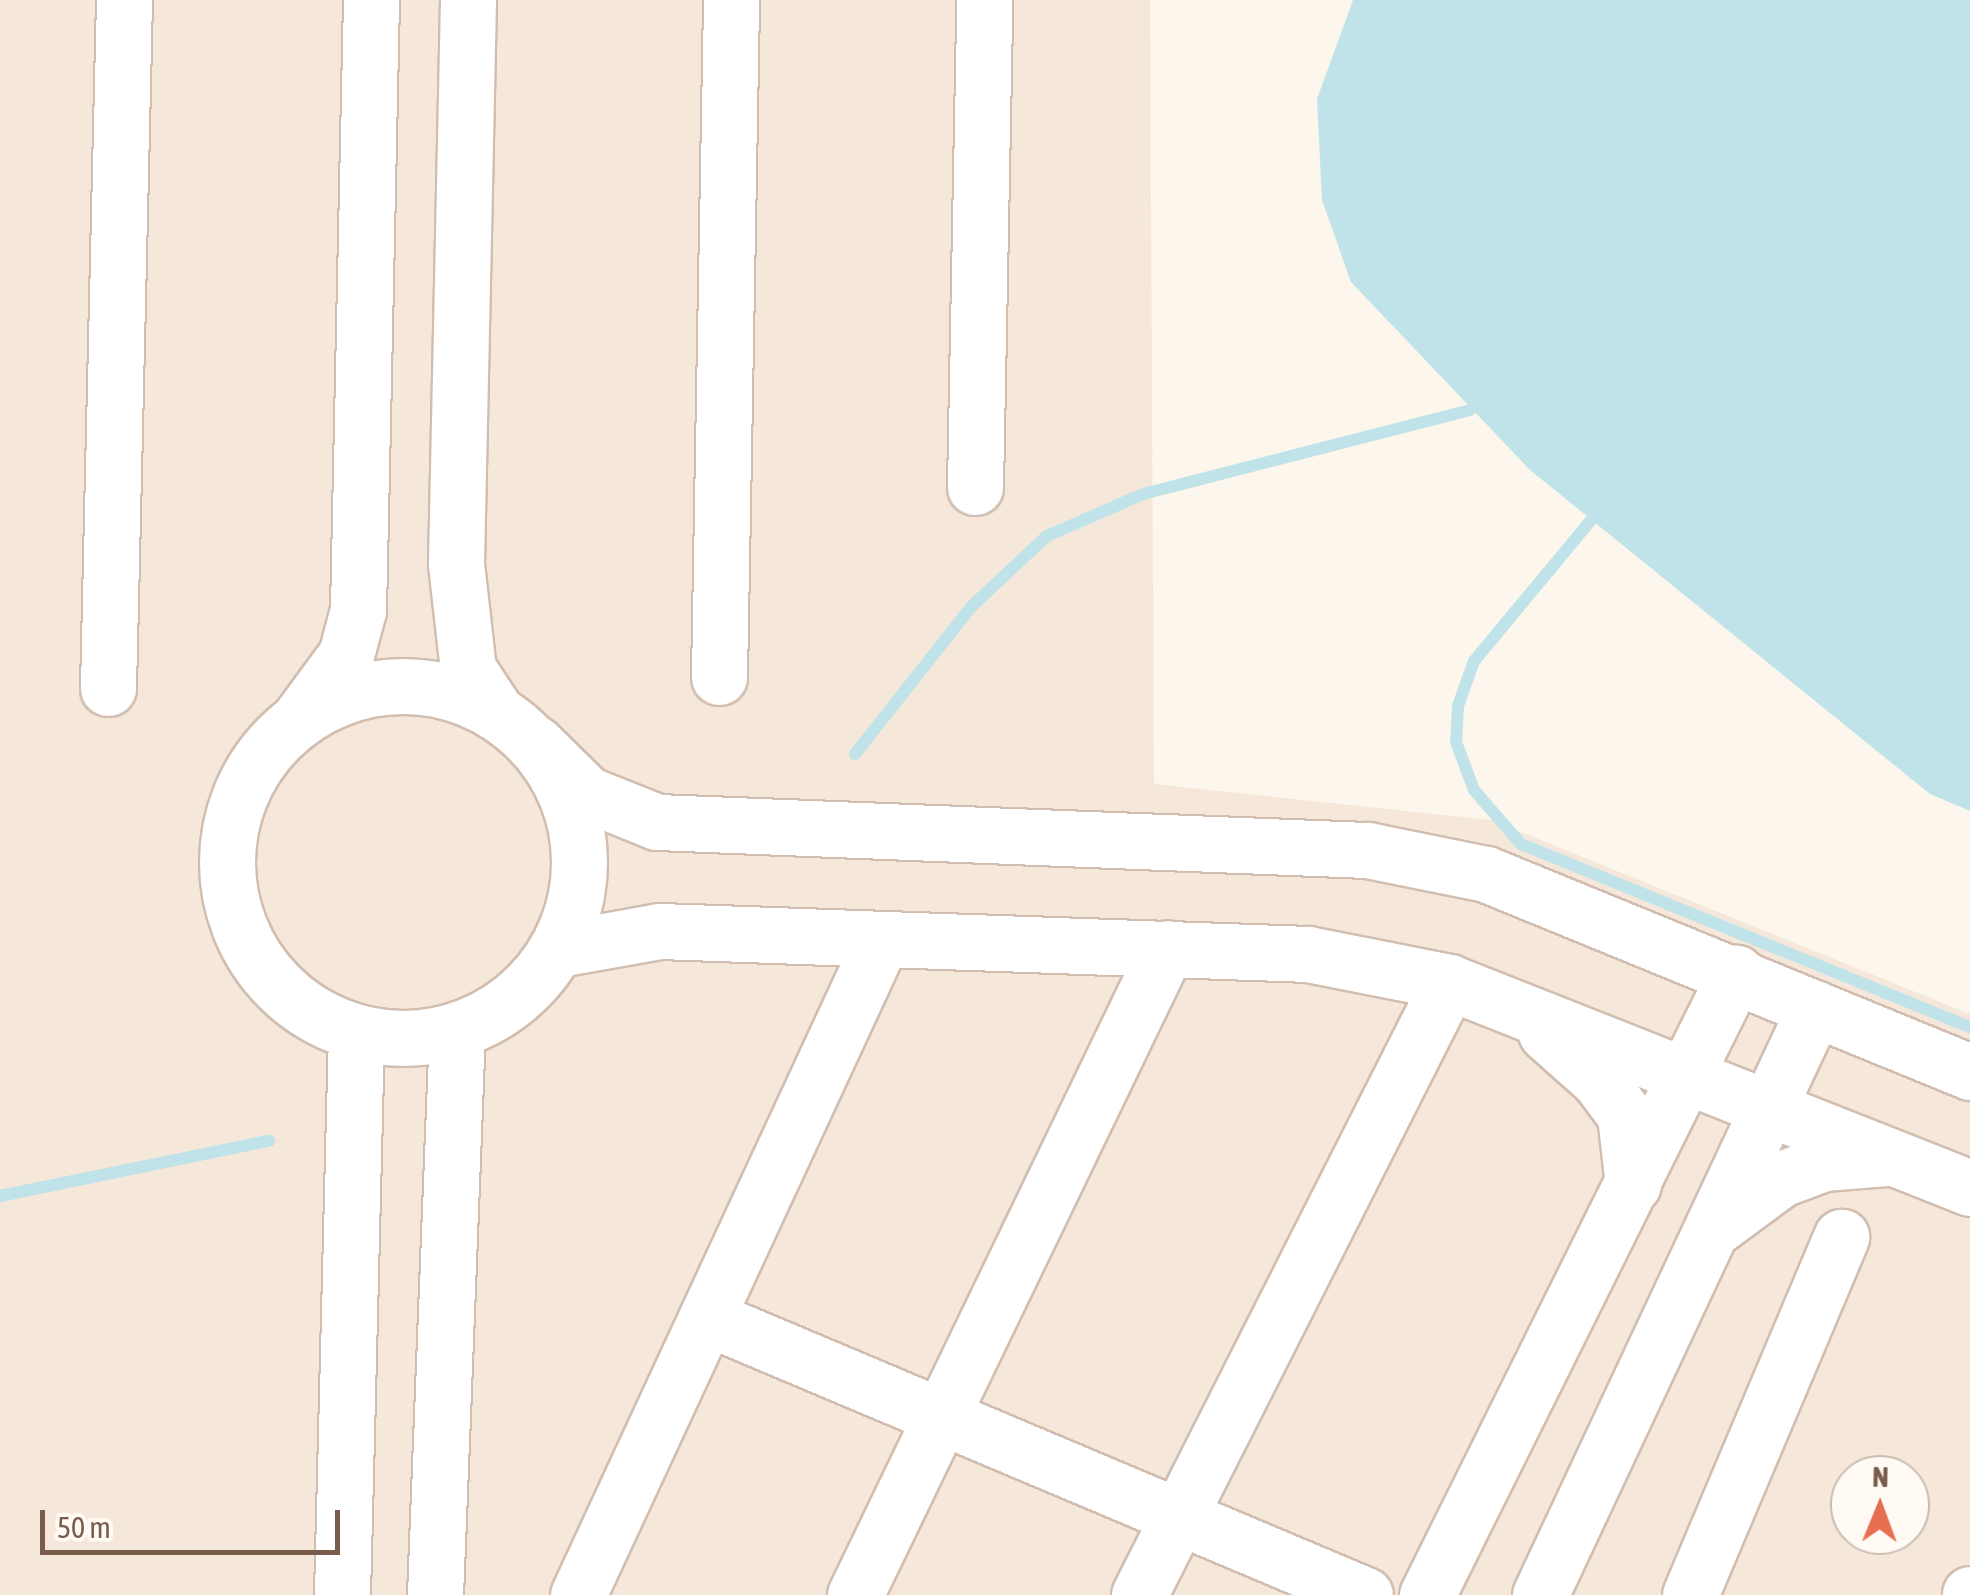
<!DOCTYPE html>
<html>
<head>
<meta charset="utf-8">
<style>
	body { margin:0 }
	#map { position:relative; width:1970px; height:1595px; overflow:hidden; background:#fdf6ec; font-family:"Asap Condensed",sans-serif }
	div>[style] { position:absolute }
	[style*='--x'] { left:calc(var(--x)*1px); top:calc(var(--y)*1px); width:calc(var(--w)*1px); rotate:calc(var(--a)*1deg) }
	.residential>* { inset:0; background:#f5e8da }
	.water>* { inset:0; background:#bfe3e8 }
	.stream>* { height:12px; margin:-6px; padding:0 6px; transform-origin:6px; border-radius:6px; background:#bfe3e8 }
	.roads { filter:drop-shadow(2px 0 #d1beb0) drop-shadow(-2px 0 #d1beb0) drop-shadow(0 2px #d1beb0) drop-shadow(0 -2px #d1beb0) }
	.minor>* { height:55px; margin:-27.5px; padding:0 27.5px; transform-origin:27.5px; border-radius:27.5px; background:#fff }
	.minor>.ring { margin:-27.5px; padding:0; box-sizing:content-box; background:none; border:55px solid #fff; border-radius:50% }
	span { translate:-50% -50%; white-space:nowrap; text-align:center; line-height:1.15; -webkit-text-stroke:8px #fffaf3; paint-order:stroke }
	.north { position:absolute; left:1830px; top:1455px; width:100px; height:100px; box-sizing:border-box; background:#fffaf3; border:2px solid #cabbb1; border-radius:50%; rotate:1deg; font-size:28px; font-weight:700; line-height:40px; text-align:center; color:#7a5c4d }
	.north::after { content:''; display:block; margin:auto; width:35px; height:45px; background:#e76f51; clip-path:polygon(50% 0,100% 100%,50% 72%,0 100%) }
	.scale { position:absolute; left:40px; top:1510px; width:300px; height:45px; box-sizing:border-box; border:5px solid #7a5c4d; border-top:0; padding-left:12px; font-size:30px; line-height:35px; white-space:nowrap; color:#7a5c4d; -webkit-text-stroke:8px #fffaf3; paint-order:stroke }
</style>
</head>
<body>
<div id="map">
	<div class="residential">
		<div style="clip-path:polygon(evenodd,0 0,1150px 0,1154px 784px,1491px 820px,1970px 1014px,1970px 1595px,0 1595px,0 0,1850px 1475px,1910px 1475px,1910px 1535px,1850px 1535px,1850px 1475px)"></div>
	</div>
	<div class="water">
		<div style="clip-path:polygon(1353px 0,1970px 0,1970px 811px,1930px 794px,1530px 470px,1351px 282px,1322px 200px,1317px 99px)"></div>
	</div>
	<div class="stream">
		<div style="--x:1592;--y:519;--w:185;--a:129.7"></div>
		<div style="--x:1474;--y:661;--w:48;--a:109.6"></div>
		<div style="--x:1458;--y:706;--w:36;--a:93"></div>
		<div style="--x:1456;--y:742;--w:51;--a:69.4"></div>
		<div style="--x:1474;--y:790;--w:72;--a:49"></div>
		<div style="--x:1521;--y:844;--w:485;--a:22.2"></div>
		<div style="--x:855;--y:754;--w:187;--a:-51.7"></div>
		<div style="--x:971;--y:607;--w:104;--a:-43.1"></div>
		<div style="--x:1047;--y:536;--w:105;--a:-23.6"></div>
		<div style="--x:1143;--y:494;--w:337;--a:-14.4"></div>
		<div style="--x:0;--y:1196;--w:275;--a:-11.6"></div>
	</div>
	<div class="roads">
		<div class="minor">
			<div style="--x:468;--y:0;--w:564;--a:91.22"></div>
			<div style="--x:456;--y:564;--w:106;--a:83.5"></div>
			<div style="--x:468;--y:669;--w:45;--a:56.7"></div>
			<div style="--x:975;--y:487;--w:487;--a:-88.9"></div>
			<div style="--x:719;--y:677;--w:677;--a:-88.98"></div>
			<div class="ring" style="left:227px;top:686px;width:297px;height:297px"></div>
			<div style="--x:108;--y:688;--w:688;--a:-88.67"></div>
			<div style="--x:301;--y:716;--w:76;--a:-53.6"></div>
			<div style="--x:346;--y:655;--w:47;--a:-75.1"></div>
			<div style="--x:358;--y:610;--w:610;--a:-88.78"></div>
			<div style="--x:535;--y:743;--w:73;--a:44.4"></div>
			<div style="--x:587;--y:794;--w:75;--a:21.8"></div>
			<div style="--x:657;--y:822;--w:711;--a:2.26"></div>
			<div style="--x:1367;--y:850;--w:121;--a:11.4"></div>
			<div style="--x:1486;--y:874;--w:523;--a:22.25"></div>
			<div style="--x:559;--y:949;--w:103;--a:-10.1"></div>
			<div style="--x:660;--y:931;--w:648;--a:2.03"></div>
			<div style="--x:1308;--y:954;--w:144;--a:11.2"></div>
			<div style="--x:1449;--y:982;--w:560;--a:21.57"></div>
			<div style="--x:1546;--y:1033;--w:71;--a:41.6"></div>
			<div style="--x:1599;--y:1080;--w:44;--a:53.4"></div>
			<div style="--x:1625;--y:1115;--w:70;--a:83.5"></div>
			<div style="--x:1712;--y:1230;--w:86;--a:-36.5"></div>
			<div style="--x:1781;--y:1179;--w:46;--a:-20.4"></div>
			<div style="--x:1824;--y:1163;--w:62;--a:-4.6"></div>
			<div style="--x:708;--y:1318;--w:713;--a:22.86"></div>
			<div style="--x:342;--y:1595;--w:560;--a:-88.57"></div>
			<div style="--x:435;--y:1595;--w:566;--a:-87.77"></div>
			<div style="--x:578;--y:1595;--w:723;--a:-65.14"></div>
			<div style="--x:855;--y:1595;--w:718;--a:-64.26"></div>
			<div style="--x:1139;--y:1595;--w:687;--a:-63.17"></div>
			<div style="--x:1427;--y:1595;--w:695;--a:-63.58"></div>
			<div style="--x:1540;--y:1595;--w:648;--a:-64.9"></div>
			<div style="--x:1690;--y:1595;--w:389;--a:-67.1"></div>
			<div style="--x:1970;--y:1595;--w:1;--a:-90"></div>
		</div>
	</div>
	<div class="north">N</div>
	<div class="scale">50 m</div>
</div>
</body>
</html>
